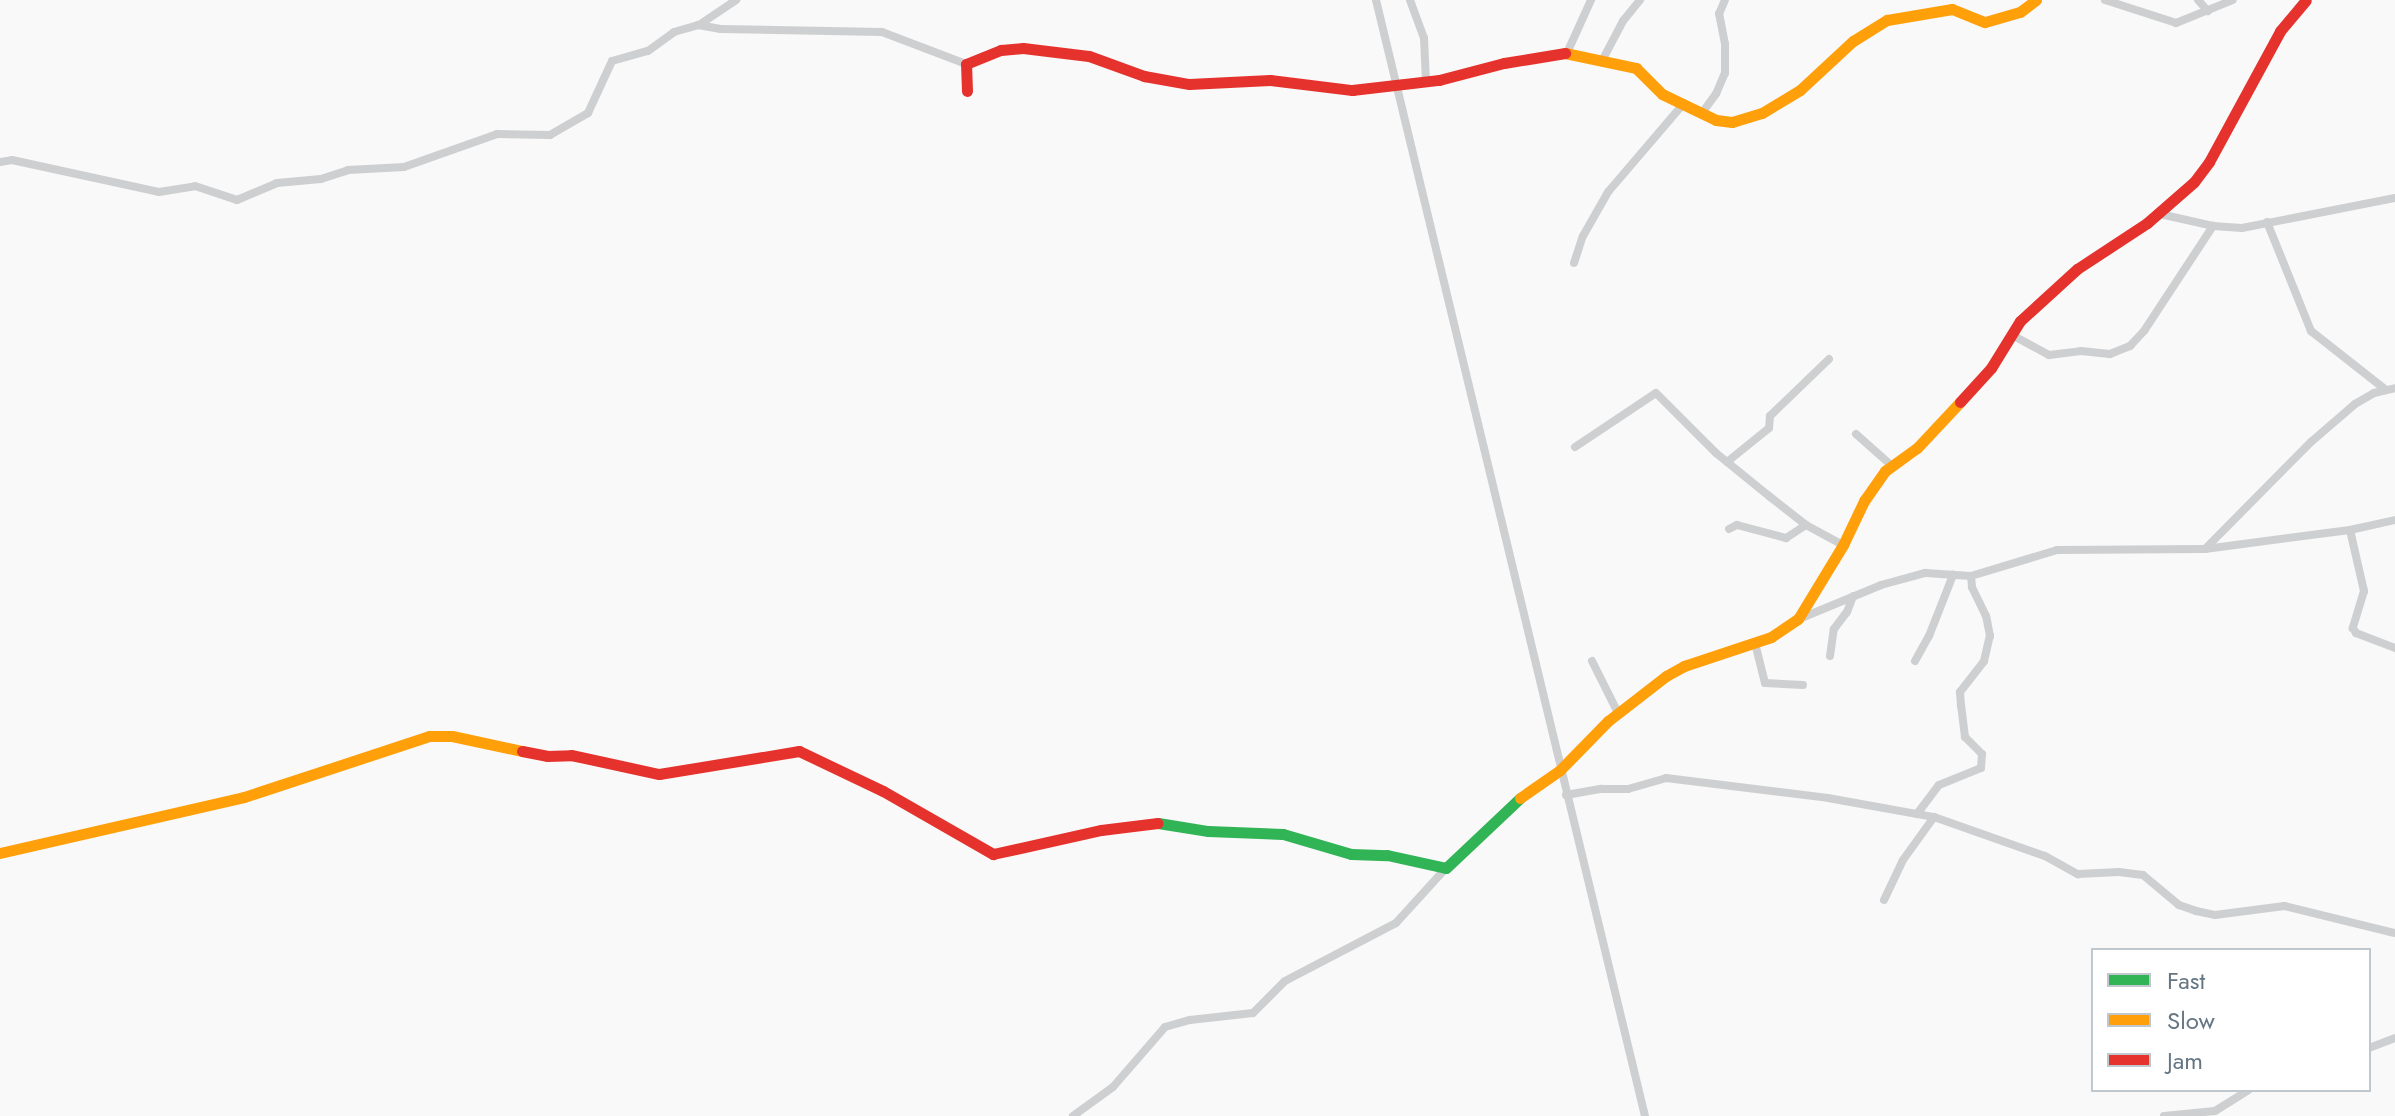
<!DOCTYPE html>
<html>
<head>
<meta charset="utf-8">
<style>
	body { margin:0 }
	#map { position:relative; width:2395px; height:1116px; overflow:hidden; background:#f9f9f9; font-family:Jost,sans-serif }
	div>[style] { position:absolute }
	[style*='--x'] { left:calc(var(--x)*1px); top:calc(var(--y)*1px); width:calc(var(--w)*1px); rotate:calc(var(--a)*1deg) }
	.street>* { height:8px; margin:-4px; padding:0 4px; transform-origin:4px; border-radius:4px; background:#cecfd0 }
	.fast>* { height:11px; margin:-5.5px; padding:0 5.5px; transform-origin:5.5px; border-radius:5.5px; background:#30b455 }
	.slow>* { height:11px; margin:-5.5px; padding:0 5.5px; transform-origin:5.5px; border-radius:5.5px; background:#ff9f0a }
	.jam>* { height:11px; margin:-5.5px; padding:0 5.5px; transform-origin:5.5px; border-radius:5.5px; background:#e5322d }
	span { translate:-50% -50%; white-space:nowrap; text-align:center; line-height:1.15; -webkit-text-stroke:8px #fff; paint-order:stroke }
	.legend { position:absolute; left:2091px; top:948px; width:280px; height:144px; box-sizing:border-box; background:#fff; border:2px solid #c1c8cd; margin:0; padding:10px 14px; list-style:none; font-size:24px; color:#657683 }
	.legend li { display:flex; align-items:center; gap:16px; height:40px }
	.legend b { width:40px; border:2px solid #c1c8cd }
</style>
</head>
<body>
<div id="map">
	<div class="street">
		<div style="--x:1376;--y:0;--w:1148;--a:76.45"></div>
		<div style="--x:1410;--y:0;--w:40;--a:69.8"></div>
		<div style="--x:1424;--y:38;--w:44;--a:87.4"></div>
		<div style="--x:2105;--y:0;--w:75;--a:17.9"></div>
		<div style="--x:2176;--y:23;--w:61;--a:-22"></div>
		<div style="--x:2198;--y:0;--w:15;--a:48"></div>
		<div style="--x:699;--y:25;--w:45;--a:-34"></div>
		<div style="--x:1567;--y:53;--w:58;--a:-65.6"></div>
		<div style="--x:1603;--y:59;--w:43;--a:-62.2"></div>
		<div style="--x:1623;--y:21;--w:27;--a:-51"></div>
		<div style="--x:1702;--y:113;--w:24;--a:-54"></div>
		<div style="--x:1716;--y:94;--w:23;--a:-67"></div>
		<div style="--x:1725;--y:73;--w:29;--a:-90"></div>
		<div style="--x:1725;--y:44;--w:31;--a:-101"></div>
		<div style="--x:1719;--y:14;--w:15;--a:-67"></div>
		<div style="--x:0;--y:162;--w:12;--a:-9"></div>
		<div style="--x:12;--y:160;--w:150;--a:12.3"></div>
		<div style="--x:159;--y:192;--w:36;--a:-9"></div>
		<div style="--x:195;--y:186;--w:44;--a:18.4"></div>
		<div style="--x:237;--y:200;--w:43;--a:-23"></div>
		<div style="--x:277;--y:183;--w:44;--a:-5.2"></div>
		<div style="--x:321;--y:179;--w:28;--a:-18"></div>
		<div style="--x:348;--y:170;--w:56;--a:-3.1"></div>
		<div style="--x:404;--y:167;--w:99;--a:-19.5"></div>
		<div style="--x:497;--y:134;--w:53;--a:1.1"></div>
		<div style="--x:550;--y:135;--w:44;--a:-30.1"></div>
		<div style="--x:588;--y:113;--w:57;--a:-65.2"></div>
		<div style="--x:612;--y:61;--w:37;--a:-16"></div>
		<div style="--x:648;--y:51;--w:32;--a:-36"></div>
		<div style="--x:674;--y:32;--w:25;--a:-16"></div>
		<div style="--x:698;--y:25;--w:23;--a:10"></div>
		<div style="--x:721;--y:29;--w:161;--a:1.1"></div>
		<div style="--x:882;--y:32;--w:90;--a:20.9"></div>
		<div style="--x:2160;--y:214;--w:54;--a:12.8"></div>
		<div style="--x:2213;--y:226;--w:29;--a:4"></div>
		<div style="--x:2242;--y:228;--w:156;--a:-11.1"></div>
		<div style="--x:2267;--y:222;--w:118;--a:68"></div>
		<div style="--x:2311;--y:331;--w:95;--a:38.2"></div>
		<div style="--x:1574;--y:263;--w:28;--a:-72"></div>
		<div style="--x:1583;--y:236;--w:51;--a:-60.4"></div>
		<div style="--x:1608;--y:192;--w:117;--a:-49.5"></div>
		<div style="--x:2012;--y:335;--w:42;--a:28.4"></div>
		<div style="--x:2049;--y:355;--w:32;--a:-7"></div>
		<div style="--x:2081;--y:351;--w:29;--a:6"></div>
		<div style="--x:2110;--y:354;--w:22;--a:-22"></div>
		<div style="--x:2130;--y:346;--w:21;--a:-47"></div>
		<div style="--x:2144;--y:331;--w:126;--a:-56.7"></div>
		<div style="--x:1856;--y:434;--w:48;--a:41.6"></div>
		<div style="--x:1575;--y:447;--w:97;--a:-33.7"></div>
		<div style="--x:1656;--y:393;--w:85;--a:45"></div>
		<div style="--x:1716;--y:453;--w:68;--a:39.1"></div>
		<div style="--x:1769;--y:496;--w:47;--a:38.1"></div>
		<div style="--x:1806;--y:525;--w:42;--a:28.4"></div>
		<div style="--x:1727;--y:462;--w:54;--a:-39"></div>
		<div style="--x:1769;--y:428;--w:12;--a:-85"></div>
		<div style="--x:1770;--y:416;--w:82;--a:-44"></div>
		<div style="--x:1729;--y:529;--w:9;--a:-27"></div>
		<div style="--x:1737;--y:525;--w:51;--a:14.9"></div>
		<div style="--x:1786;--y:538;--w:24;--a:-33"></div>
		<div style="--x:2350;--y:530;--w:46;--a:-12.5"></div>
		<div style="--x:2206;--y:548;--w:149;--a:-45.3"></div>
		<div style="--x:2311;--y:442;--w:58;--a:-40.8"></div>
		<div style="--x:2355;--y:404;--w:22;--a:-30"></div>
		<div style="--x:2374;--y:393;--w:22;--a:-13"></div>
		<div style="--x:1799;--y:619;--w:89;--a:-22.5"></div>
		<div style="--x:1881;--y:585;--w:46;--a:-15.3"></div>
		<div style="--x:1925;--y:573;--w:46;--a:3.7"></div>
		<div style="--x:1971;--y:576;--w:90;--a:-16.8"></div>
		<div style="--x:2057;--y:550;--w:148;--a:-0.4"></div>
		<div style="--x:2205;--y:549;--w:146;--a:-7.5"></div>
		<div style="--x:2350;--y:530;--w:63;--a:77.1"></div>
		<div style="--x:2364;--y:591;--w:39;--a:107"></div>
		<div style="--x:2353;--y:628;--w:6;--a:59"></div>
		<div style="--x:2356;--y:633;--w:42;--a:21"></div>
		<div style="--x:1755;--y:643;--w:41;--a:76"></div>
		<div style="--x:1765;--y:683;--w:38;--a:3"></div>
		<div style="--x:1830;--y:656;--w:27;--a:-82"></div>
		<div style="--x:1834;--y:629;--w:21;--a:-53"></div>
		<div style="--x:1847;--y:612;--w:17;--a:-69"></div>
		<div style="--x:1592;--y:661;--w:58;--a:63.4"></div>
		<div style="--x:1915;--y:661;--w:29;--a:-61"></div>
		<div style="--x:1929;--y:636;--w:66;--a:-68.5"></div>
		<div style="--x:1566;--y:795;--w:36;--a:-10"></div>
		<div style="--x:1601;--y:789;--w:27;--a:0"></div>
		<div style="--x:1628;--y:789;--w:40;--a:-16"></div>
		<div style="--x:1666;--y:778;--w:163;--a:7"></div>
		<div style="--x:1828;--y:798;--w:108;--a:10.2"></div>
		<div style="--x:1934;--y:817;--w:118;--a:19.4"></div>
		<div style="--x:2045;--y:856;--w:38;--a:29"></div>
		<div style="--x:2078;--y:874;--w:41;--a:-2.8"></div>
		<div style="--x:2119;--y:872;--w:24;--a:7"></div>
		<div style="--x:2143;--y:875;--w:47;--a:39.8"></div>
		<div style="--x:2179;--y:905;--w:18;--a:19"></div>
		<div style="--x:2196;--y:911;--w:19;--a:12"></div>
		<div style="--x:2215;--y:915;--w:70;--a:-7.4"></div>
		<div style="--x:2284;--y:906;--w:114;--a:13.7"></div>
		<div style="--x:1917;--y:814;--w:36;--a:-53"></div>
		<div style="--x:1939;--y:785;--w:45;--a:-22"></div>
		<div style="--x:1981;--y:768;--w:14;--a:-86"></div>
		<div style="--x:1982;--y:754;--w:24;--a:-135"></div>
		<div style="--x:1965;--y:737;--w:31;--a:-97"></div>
		<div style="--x:1961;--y:706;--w:14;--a:-94"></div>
		<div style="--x:1960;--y:692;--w:39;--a:-52"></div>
		<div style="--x:1984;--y:661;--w:26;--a:-77"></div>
		<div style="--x:1990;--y:636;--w:20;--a:-101"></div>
		<div style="--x:1986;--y:616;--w:32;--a:-116"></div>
		<div style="--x:1972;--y:587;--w:11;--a:-95"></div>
		<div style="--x:1884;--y:900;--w:44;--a:-64.6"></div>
		<div style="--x:1903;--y:860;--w:53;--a:-54.2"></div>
		<div style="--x:2369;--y:1048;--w:28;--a:-21"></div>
		<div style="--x:1073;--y:1116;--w:49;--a:-35.9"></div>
		<div style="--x:1113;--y:1087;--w:79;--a:-49.1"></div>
		<div style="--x:1165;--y:1027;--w:26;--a:-16"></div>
		<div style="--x:1190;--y:1020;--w:63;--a:-6.3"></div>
		<div style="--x:1253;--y:1013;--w:45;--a:-45"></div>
		<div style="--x:1285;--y:981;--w:125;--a:-27.6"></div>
		<div style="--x:1396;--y:923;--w:74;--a:-47.7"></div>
		<div style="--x:2164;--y:1116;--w:51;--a:-5.6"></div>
		<div style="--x:2215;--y:1111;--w:39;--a:-32"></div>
	</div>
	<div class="fast">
		<div style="--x:1158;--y:823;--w:51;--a:9.1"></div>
		<div style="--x:1208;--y:831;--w:75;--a:2.3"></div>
		<div style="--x:1283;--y:834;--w:71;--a:16.4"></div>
		<div style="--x:1351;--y:854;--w:36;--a:2"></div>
		<div style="--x:1387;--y:855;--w:60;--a:12.4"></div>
		<div style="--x:1446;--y:868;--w:102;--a:-43.4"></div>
	</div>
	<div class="slow">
		<div style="--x:1565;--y:53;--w:73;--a:11.9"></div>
		<div style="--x:1636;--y:68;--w:37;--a:45"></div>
		<div style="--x:1662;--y:94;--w:60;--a:25.7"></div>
		<div style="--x:1716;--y:120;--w:16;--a:7"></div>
		<div style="--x:1732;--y:122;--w:31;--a:-17"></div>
		<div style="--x:1762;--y:113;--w:44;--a:-31.2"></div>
		<div style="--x:1800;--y:90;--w:72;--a:-42.8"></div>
		<div style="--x:1853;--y:41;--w:40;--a:-32"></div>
		<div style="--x:1887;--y:20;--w:66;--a:-9.6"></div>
		<div style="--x:1952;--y:9;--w:35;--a:22"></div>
		<div style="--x:1985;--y:22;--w:36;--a:-16"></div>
		<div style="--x:2020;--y:12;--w:20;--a:-37"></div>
		<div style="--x:1520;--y:798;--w:49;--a:-35"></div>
		<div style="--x:1560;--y:770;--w:69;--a:-45.6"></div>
		<div style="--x:1608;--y:721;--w:73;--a:-37.8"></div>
		<div style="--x:1666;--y:676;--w:21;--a:-29"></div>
		<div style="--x:1684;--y:666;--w:92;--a:-18.4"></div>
		<div style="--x:1771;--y:637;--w:32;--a:-34"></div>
		<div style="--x:1798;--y:619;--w:87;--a:-58.7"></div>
		<div style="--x:1843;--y:545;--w:49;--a:-64.5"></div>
		<div style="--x:1864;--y:501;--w:37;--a:-55"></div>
		<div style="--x:1885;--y:471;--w:39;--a:-36"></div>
		<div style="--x:1917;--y:448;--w:63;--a:-46.9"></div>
		<div style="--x:0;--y:853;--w:250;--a:-12.9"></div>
		<div style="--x:244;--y:797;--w:195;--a:-18.2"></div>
		<div style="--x:429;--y:736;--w:23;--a:0"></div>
		<div style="--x:452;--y:736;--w:72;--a:12.1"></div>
	</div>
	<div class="jam">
		<div style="--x:967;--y:91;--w:27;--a:-92"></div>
		<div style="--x:966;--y:64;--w:38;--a:-22"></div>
		<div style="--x:1001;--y:50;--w:22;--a:-5"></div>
		<div style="--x:1023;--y:48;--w:66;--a:6.9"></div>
		<div style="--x:1089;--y:56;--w:59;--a:20"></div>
		<div style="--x:1144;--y:76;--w:46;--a:10.1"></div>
		<div style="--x:1189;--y:84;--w:81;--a:-2.8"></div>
		<div style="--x:1270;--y:80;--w:83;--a:7"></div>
		<div style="--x:1352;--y:90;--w:88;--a:-6.6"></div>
		<div style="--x:1439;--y:80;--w:67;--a:-14.7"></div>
		<div style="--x:1504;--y:63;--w:62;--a:-9.3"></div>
		<div style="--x:1960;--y:402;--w:46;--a:-47.6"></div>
		<div style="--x:1991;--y:368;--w:55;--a:-58.3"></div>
		<div style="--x:2020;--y:321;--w:77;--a:-42.4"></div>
		<div style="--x:2077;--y:269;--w:84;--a:-33.3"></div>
		<div style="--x:2147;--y:223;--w:62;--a:-41.1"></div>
		<div style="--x:2194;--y:182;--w:25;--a:-53"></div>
		<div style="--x:2209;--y:162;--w:149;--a:-61.5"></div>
		<div style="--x:2280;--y:31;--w:40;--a:-50"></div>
		<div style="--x:522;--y:751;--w:25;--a:11"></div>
		<div style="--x:547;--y:756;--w:24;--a:-2"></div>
		<div style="--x:571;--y:755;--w:90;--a:12.2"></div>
		<div style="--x:659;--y:774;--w:142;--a:-9.3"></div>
		<div style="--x:799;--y:751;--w:93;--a:25.5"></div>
		<div style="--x:883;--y:791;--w:127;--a:29.8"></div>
		<div style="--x:993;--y:854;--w:111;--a:-12.5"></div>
		<div style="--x:1101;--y:830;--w:57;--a:-7"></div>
	</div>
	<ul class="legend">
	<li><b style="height:10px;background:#30b455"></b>Fast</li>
	<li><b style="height:10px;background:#ff9f0a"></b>Slow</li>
	<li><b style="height:10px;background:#e5322d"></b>Jam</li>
	</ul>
</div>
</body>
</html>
